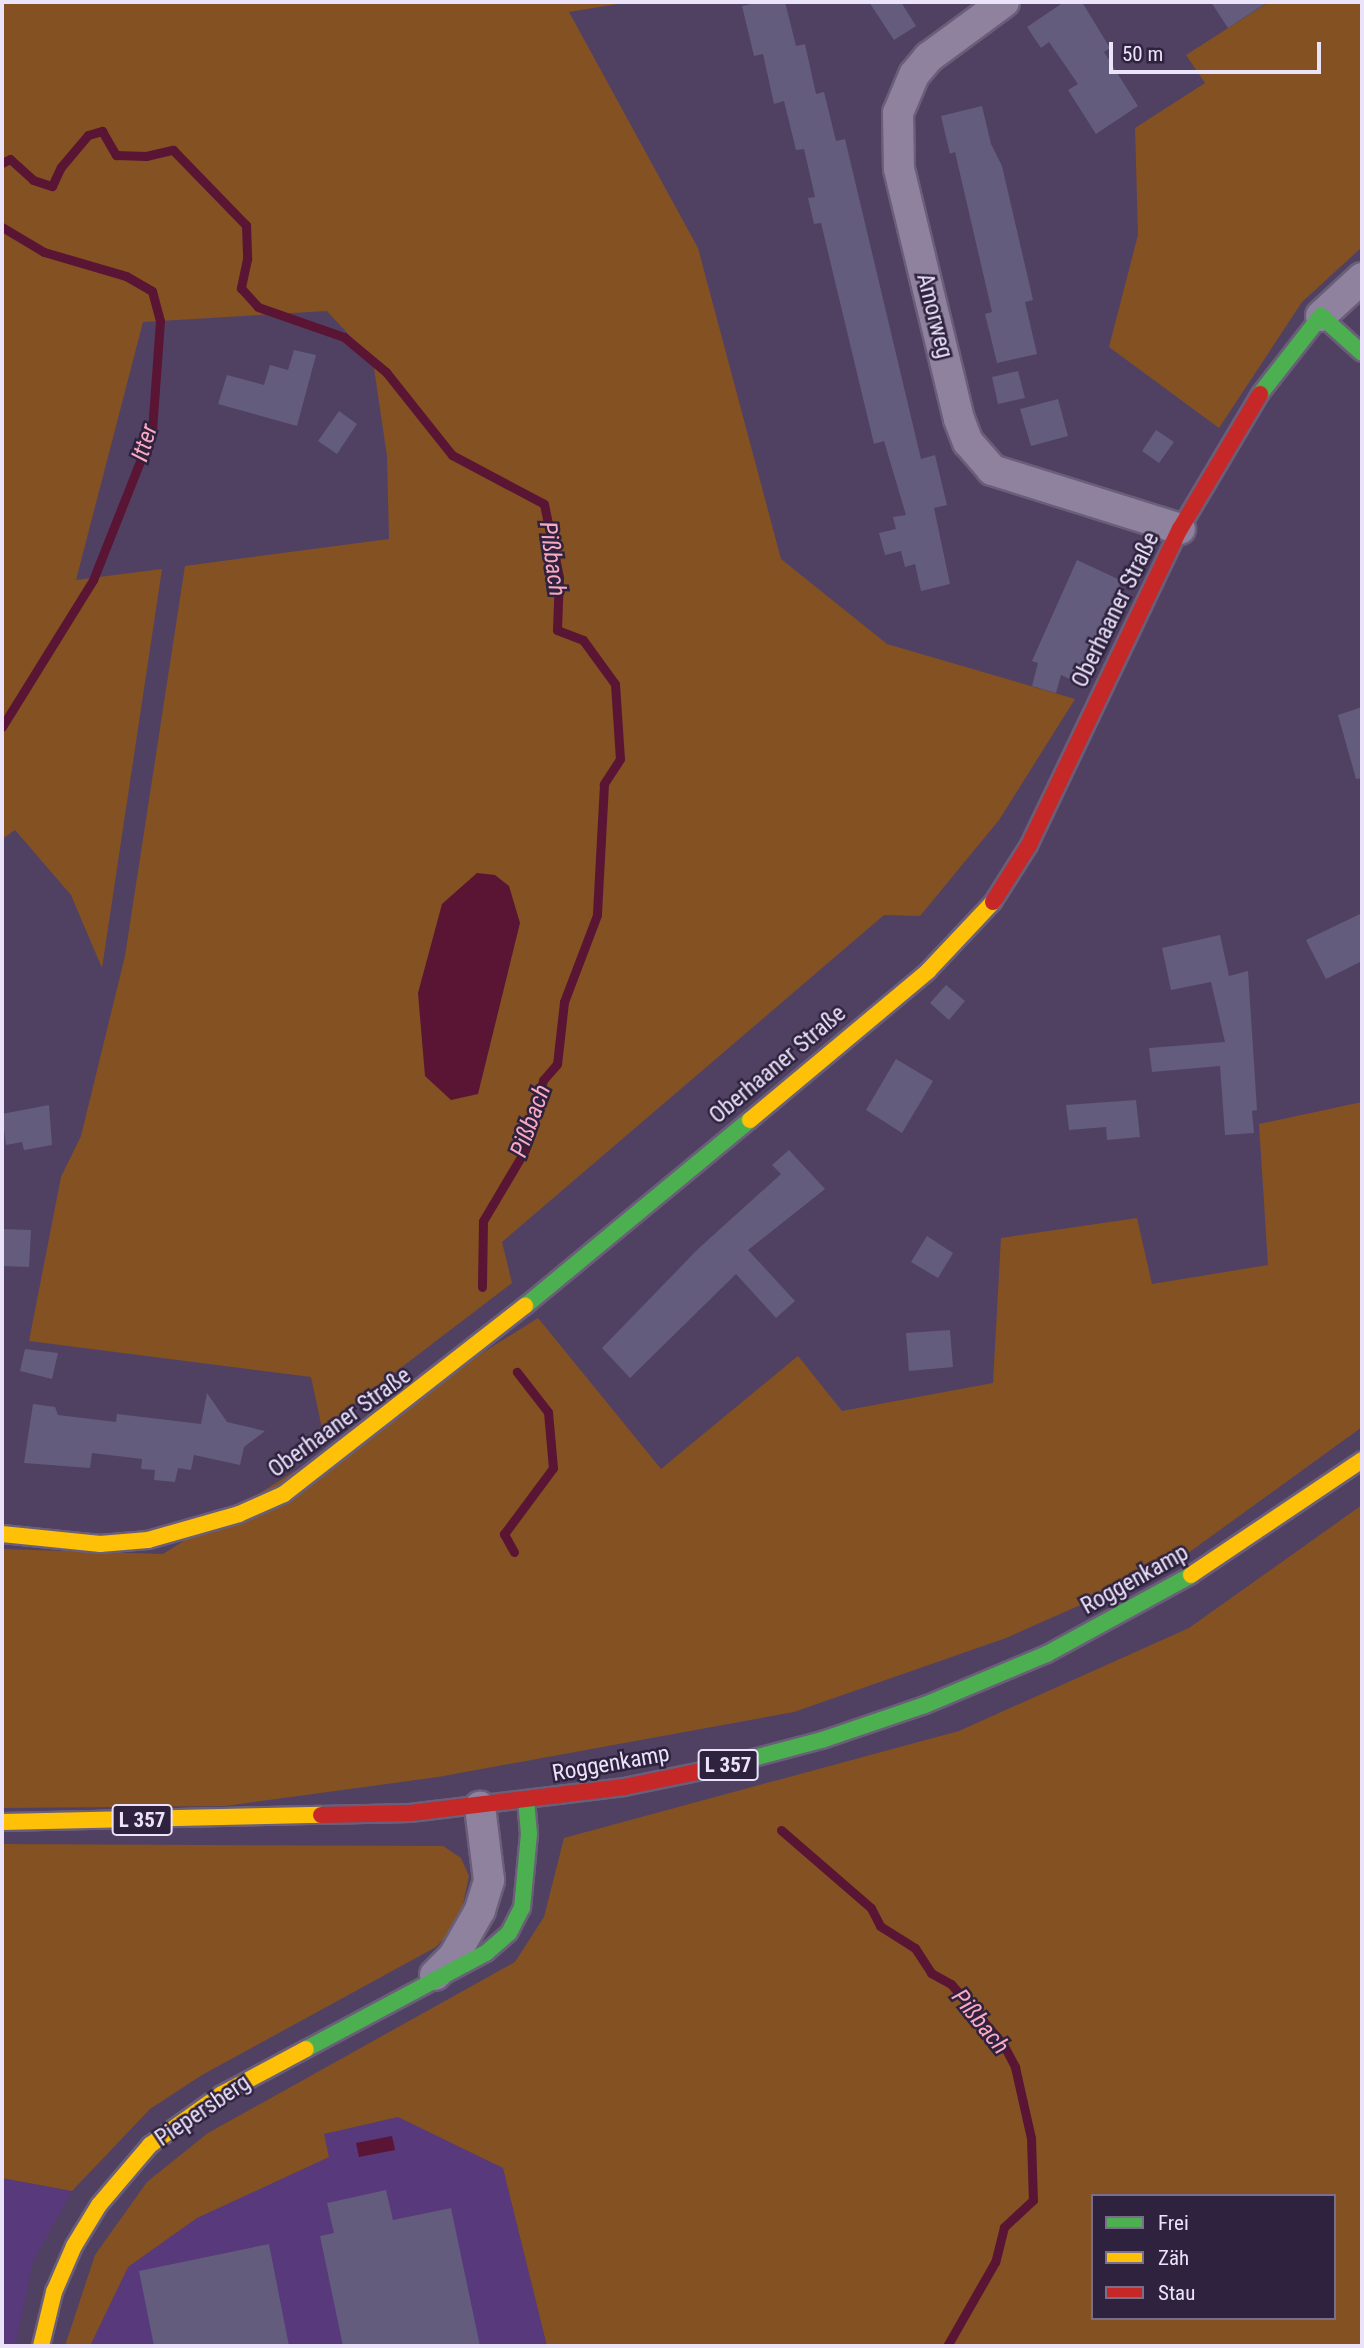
<!DOCTYPE html>
<html>
<head>
<meta charset="utf-8">
<style>
	body { margin:0 }
	#map { position:relative; width:1364px; height:2348px; overflow:hidden; background:#504163; font-family:"Roboto Condensed",sans-serif }
	div>[style] { position:absolute }
	[style*='--x'] { left:calc(var(--x)*1px); top:calc(var(--y)*1px); width:calc(var(--w)*1px); rotate:calc(var(--a)*1deg) }
	.built>* { inset:0; background:#57397c }
	.green>* { inset:0; background:#845123 }
	.water>* { inset:0; background:#5b1534 }
	.stream>* { height:9px; margin:-4.5px; padding:0 4.5px; transform-origin:4.5px; border-radius:4.5px; background:#5b1534 }
	.building>* { inset:0; background:#635c7c }
	.roads { filter:drop-shadow(2px 0 #6a5e79) drop-shadow(-2px 0 #6a5e79) drop-shadow(0 2px #6a5e79) drop-shadow(0 -2px #6a5e79) }
	.street>* { height:30px; margin:-15px; padding:0 15px; transform-origin:15px; border-radius:15px; background:#8f829f }
	.fast>* { height:16px; margin:-8px; padding:0 8px; transform-origin:8px; border-radius:8px; background:#4caf50 }
	.slow>* { height:16px; margin:-8px; padding:0 8px; transform-origin:8px; border-radius:8px; background:#ffc107 }
	.jam>* { height:16px; margin:-8px; padding:0 8px; transform-origin:8px; border-radius:8px; background:#c62828 }
	span { translate:-50% -50%; white-space:nowrap; text-align:center; line-height:1.15; -webkit-text-stroke:5px #2e223f; paint-order:stroke }
	.shield-label span { padding:2px 5px; background:#2e223f; border:2px solid; border-radius:5px; -webkit-text-stroke-width:0 }
	.shield-label { font-size:21px; color:#ebe3fa; font-weight:700 }
	.street-label { font-size:23px; color:#ebe3fa }
	.water-label { font-size:24px; color:#fba9c0; font-style:italic }
	.frame { position:absolute; inset:0; border:4px solid #ebe3fa; pointer-events:none }
	.legend { position:absolute; left:1091px; top:2194px; width:245px; height:126px; box-sizing:border-box; background:#2e223f; border:2px solid #7a6f8a; margin:0; padding:9px 12px; list-style:none; font-size:21px; color:#ebe3fa }
	.legend li { display:flex; align-items:center; gap:14px; height:35px }
	.legend b { width:35px; border:2px solid #7a6f8a }
	.scale { position:absolute; left:1109px; top:42px; width:212px; height:32px; box-sizing:border-box; border:4px solid #ebe3fa; border-top:0; padding-left:9px; font-size:21px; line-height:24px; white-space:nowrap; color:#ebe3fa; -webkit-text-stroke:5px #2e223f; paint-order:stroke }
</style>
</head>
<body>
<div id="map">
	<div class="built">
		<div style="clip-path:polygon(398px 2117px,503px 2168px,547px 2346px,90px 2346px,128px 2267px,197px 2218px,329px 2157px,324px 2134px)"></div>
		<div style="clip-path:polygon(2px 2178px,72px 2191px,33px 2261px,15px 2346px,2px 2346px)"></div>
	</div>
	<div class="green">
		<div style="clip-path:polygon(2px 2px,629px 2px,569px 12px,698px 248px,781px 559px,887px 644px,1075px 699px,999px 820px,920px 916px,884px 915px,502px 1242px,512px 1283px,322px 1428px,311px 1377px,29px 1341px,61px 1177px,81px 1136px,125px 956px,185px 566px,389px 539px,387px 456px,373px 361px,327px 311px,143px 322px,76px 580px,162px 569px,102px 968px,71px 895px,15px 830px,2px 839px)"></div>
		<div style="clip-path:polygon(1269px 2px,1362px 2px,1362px 247px,1302px 302px,1219px 428px,1109px 347px,1138px 235px,1135px 128px,1205px 83px,1186px 55px)"></div>
		<div style="clip-path:polygon(1362px 1102px,1362px 1427px,1173px 1564px,1006px 1638px,794px 1712px,438px 1777px,225px 1806px,2px 1808px,2px 1549px,163px 1554px,538px 1318px,661px 1469px,798px 1356px,842px 1411px,993px 1383px,1001px 1238px,1137px 1218px,1152px 1284px,1268px 1265px,1259px 1124px)"></div>
		<div style="clip-path:polygon(evenodd,1362px 1505px,1362px 2346px,547px 2346px,503px 2168px,398px 2117px,324px 2134px,329px 2157px,197px 2218px,128px 2267px,90px 2346px,65px 2346px,95px 2255px,147px 2182px,208px 2133px,515px 1962px,544px 1917px,564px 1838px,959px 1731px,1189px 1628px,1362px 1505px,1093px 2196px,1334px 2196px,1334px 2318px,1093px 2318px,1093px 2196px)"></div>
		<div style="clip-path:polygon(2px 1844px,443px 1846px,461px 1858px,469px 1876px,459px 1923px,436px 1947px,202px 2075px,150px 2109px,72px 2191px,2px 2178px)"></div>
	</div>
	<div class="water">
		<div style="clip-path:polygon(477px 873px,495px 875px,509px 886px,520px 923px,478px 1094px,451px 1100px,425px 1076px,418px 993px,442px 904px)"></div>
		<div style="clip-path:polygon(392px 2136px,395px 2150px,359px 2157px,356px 2143px)"></div>
	</div>
	<div class="stream">
		<div style="--x:2;--y:163;--w:9;--a:-27"></div>
		<div style="--x:10;--y:159;--w:31;--a:42"></div>
		<div style="--x:33;--y:180;--w:20;--a:18"></div>
		<div style="--x:52;--y:186;--w:21;--a:-65"></div>
		<div style="--x:61;--y:167;--w:42;--a:-49.8"></div>
		<div style="--x:88;--y:135;--w:15;--a:-16"></div>
		<div style="--x:102;--y:131;--w:28;--a:60"></div>
		<div style="--x:116;--y:155;--w:30;--a:2"></div>
		<div style="--x:146;--y:156;--w:28;--a:-13"></div>
		<div style="--x:173;--y:150;--w:105;--a:45.8"></div>
		<div style="--x:246;--y:225;--w:34;--a:88"></div>
		<div style="--x:247;--y:259;--w:30;--a:102"></div>
		<div style="--x:241;--y:288;--w:25;--a:48"></div>
		<div style="--x:258;--y:307;--w:91;--a:19.2"></div>
		<div style="--x:344;--y:337;--w:55;--a:39.8"></div>
		<div style="--x:386;--y:372;--w:106;--a:51.5"></div>
		<div style="--x:452;--y:455;--w:104;--a:28"></div>
		<div style="--x:544;--y:504;--w:75;--a:78.4"></div>
		<div style="--x:559;--y:577;--w:53;--a:92.2"></div>
		<div style="--x:557;--y:630;--w:28;--a:21"></div>
		<div style="--x:583;--y:640;--w:54;--a:54"></div>
		<div style="--x:615;--y:684;--w:75;--a:86.2"></div>
		<div style="--x:620;--y:759;--w:30;--a:123"></div>
		<div style="--x:604;--y:784;--w:131;--a:93.1"></div>
		<div style="--x:597;--y:915;--w:93;--a:110.8"></div>
		<div style="--x:564;--y:1002;--w:62;--a:96.4"></div>
		<div style="--x:557;--y:1064;--w:21;--a:131"></div>
		<div style="--x:543;--y:1080;--w:72;--a:104.4"></div>
		<div style="--x:525;--y:1150;--w:82;--a:120.6"></div>
		<div style="--x:483;--y:1221;--w:66;--a:90.9"></div>
		<div style="--x:2;--y:227;--w:49;--a:30.8"></div>
		<div style="--x:44;--y:252;--w:85;--a:16.3"></div>
		<div style="--x:126;--y:276;--w:30;--a:30"></div>
		<div style="--x:152;--y:291;--w:31;--a:75"></div>
		<div style="--x:160;--y:321;--w:110;--a:94.2"></div>
		<div style="--x:152;--y:431;--w:160;--a:111.6"></div>
		<div style="--x:93;--y:580;--w:173;--a:121.8"></div>
		<div style="--x:514;--y:1552;--w:21;--a:-119"></div>
		<div style="--x:504;--y:1534;--w:82;--a:-53.4"></div>
		<div style="--x:553;--y:1468;--w:56;--a:-95.1"></div>
		<div style="--x:548;--y:1412;--w:51;--a:-127.8"></div>
		<div style="--x:781;--y:1830;--w:119;--a:40.9"></div>
		<div style="--x:871;--y:1908;--w:20;--a:63"></div>
		<div style="--x:880;--y:1926;--w:41;--a:32.2"></div>
		<div style="--x:915;--y:1948;--w:30;--a:57"></div>
		<div style="--x:931;--y:1973;--w:23;--a:29"></div>
		<div style="--x:951;--y:1984;--w:79;--a:49.1"></div>
		<div style="--x:1003;--y:2044;--w:26;--a:62"></div>
		<div style="--x:1015;--y:2067;--w:73;--a:77.3"></div>
		<div style="--x:1031;--y:2138;--w:62;--a:88.2"></div>
		<div style="--x:1033;--y:2200;--w:40;--a:137"></div>
		<div style="--x:1004;--y:2227;--w:36;--a:104"></div>
		<div style="--x:995;--y:2262;--w:97;--a:119.7"></div>
	</div>
	<div class="building">
		<div style="clip-path:polygon(761px 2px,785px 2px,796px 46px,805px 44px,816px 94px,824px 92px,836px 141px,845px 139px,921px 459px,935px 455px,947px 505px,934px 508px,950px 584px,921px 591px,915px 564px,905px 567px,901px 551px,885px 555px,879px 533px,896px 529px,893px 517px,906px 515px,884px 441px,874px 444px,821px 223px,814px 224px,808px 198px,815px 197px,804px 149px,796px 150px,784px 101px,774px 104px,763px 54px,754px 56px,742px 6px)"></div>
		<div style="clip-path:polygon(869px 2px,901px 2px,916px 26px,894px 40px)"></div>
		<div style="clip-path:polygon(1064px 2px,1082px 2px,1110px 48px,1104px 52px,1138px 106px,1096px 134px,1068px 90px,1078px 84px,1049px 42px,1041px 48px,1027px 27px)"></div>
		<div style="clip-path:polygon(1211px 2px,1268px 2px,1228px 28px)"></div>
		<div style="clip-path:polygon(982px 106px,991px 144px,1002px 166px,1033px 300px,1025px 302px,1037px 354px,997px 363px,985px 314px,992px 312px,955px 152px,950px 154px,941px 116px)"></div>
		<div style="clip-path:polygon(294px 350px,316px 355px,297px 426px,218px 404px,227px 375px,264px 385px,270px 365px,288px 370px)"></div>
		<div style="clip-path:polygon(1018px 371px,1025px 398px,998px 404px,992px 377px)"></div>
		<div style="clip-path:polygon(1058px 399px,1068px 436px,1031px 446px,1020px 409px)"></div>
		<div style="clip-path:polygon(339px 411px,357px 424px,337px 454px,318px 441px)"></div>
		<div style="clip-path:polygon(1156px 430px,1174px 442px,1159px 463px,1142px 451px)"></div>
		<div style="clip-path:polygon(1077px 560px,1122px 581px,1076px 682px,1061px 675px,1056px 693px,1032px 686px,1038px 663px,1032px 661px)"></div>
		<div style="clip-path:polygon(1362px 707px,1362px 778px,1356px 779px,1338px 715px)"></div>
		<div style="clip-path:polygon(1362px 913px,1362px 961px,1326px 979px,1306px 940px)"></div>
		<div style="clip-path:polygon(1220px 935px,1229px 976px,1248px 971px,1257px 1110px,1252px 1111px,1254px 1133px,1225px 1135px,1220px 1066px,1152px 1072px,1149px 1048px,1225px 1042px,1211px 982px,1171px 990px,1162px 948px)"></div>
		<div style="clip-path:polygon(946px 985px,965px 1001px,949px 1020px,930px 1003px)"></div>
		<div style="clip-path:polygon(896px 1059px,933px 1081px,902px 1133px,866px 1110px)"></div>
		<div style="clip-path:polygon(1136px 1100px,1140px 1137px,1107px 1140px,1106px 1127px,1069px 1130px,1066px 1105px)"></div>
		<div style="clip-path:polygon(49px 1105px,52px 1145px,24px 1150px,22px 1142px,6px 1145px,2px 1114px)"></div>
		<div style="clip-path:polygon(789px 1150px,825px 1189px,748px 1250px,795px 1301px,776px 1318px,736px 1274px,630px 1378px,602px 1348px,698px 1249px,781px 1174px,772px 1165px)"></div>
		<div style="clip-path:polygon(2px 1229px,31px 1230px,29px 1267px,2px 1266px)"></div>
		<div style="clip-path:polygon(927px 1236px,953px 1253px,938px 1278px,911px 1262px)"></div>
		<div style="clip-path:polygon(950px 1330px,953px 1367px,909px 1371px,906px 1333px)"></div>
		<div style="clip-path:polygon(25px 1349px,58px 1353px,52px 1379px,20px 1371px)"></div>
		<div style="clip-path:polygon(207px 1393px,227px 1422px,265px 1431px,244px 1447px,240px 1465px,194px 1455px,191px 1470px,178px 1468px,175px 1482px,154px 1480px,155px 1470px,141px 1469px,142px 1459px,92px 1453px,90px 1468px,24px 1463px,33px 1404px,55px 1407px,58px 1415px,116px 1422px,117px 1414px,201px 1424px)"></div>
		<div style="clip-path:polygon(386px 2190px,393px 2220px,451px 2208px,480px 2346px,343px 2346px,320px 2236px,334px 2233px,327px 2203px)"></div>
		<div style="clip-path:polygon(269px 2244px,289px 2346px,154px 2346px,139px 2271px)"></div>
	</div>
	<div class="roads">
		<div class="street">
			<div style="--x:1004;--y:2;--w:93;--a:143.7"></div>
			<div style="--x:929;--y:57;--w:23;--a:130"></div>
			<div style="--x:914;--y:75;--w:41;--a:112.8"></div>
			<div style="--x:898;--y:113;--w:56;--a:89"></div>
			<div style="--x:899;--y:169;--w:257;--a:76.5"></div>
			<div style="--x:959;--y:419;--w:25;--a:69"></div>
			<div style="--x:968;--y:442;--w:37;--a:49"></div>
			<div style="--x:992;--y:470;--w:197;--a:17.4"></div>
			<div style="--x:1321;--y:316;--w:56;--a:-42.8"></div>
			<div style="--x:435;--y:1975;--w:27;--a:-45"></div>
			<div style="--x:454;--y:1956;--w:53;--a:-60.5"></div>
			<div style="--x:480;--y:1910;--w:31;--a:-73"></div>
			<div style="--x:489;--y:1880;--w:74;--a:-97"></div>
		</div>
		<div class="fast">
			<div style="--x:1260;--y:394;--w:99;--a:-52"></div>
			<div style="--x:1321;--y:316;--w:55;--a:42.1"></div>
			<div style="--x:525;--y:1306;--w:292;--a:-39.6"></div>
			<div style="--x:712;--y:1769;--w:114;--a:-14.8"></div>
			<div style="--x:822;--y:1740;--w:109;--a:-18.8"></div>
			<div style="--x:925;--y:1705;--w:132;--a:-22.7"></div>
			<div style="--x:1047;--y:1654;--w:164;--a:-28.7"></div>
			<div style="--x:306;--y:2049;--w:204;--a:-28.1"></div>
			<div style="--x:486;--y:1953;--w:30;--a:-41"></div>
			<div style="--x:509;--y:1933;--w:28;--a:-63"></div>
			<div style="--x:522;--y:1908;--w:74;--a:-84.6"></div>
			<div style="--x:529;--y:1834;--w:33;--a:-95"></div>
		</div>
		<div class="slow">
			<div style="--x:750;--y:1120;--w:232;--a:-39.9"></div>
			<div style="--x:928;--y:971;--w:95;--a:-46.7"></div>
			<div style="--x:2;--y:1534;--w:99;--a:5.8"></div>
			<div style="--x:100;--y:1544;--w:48;--a:-4.8"></div>
			<div style="--x:148;--y:1540;--w:95;--a:-15.9"></div>
			<div style="--x:239;--y:1514;--w:49;--a:-24"></div>
			<div style="--x:284;--y:1494;--w:306;--a:-38"></div>
			<div style="--x:1191;--y:1575;--w:206;--a:-33.9"></div>
			<div style="--x:2;--y:1822;--w:319;--a:-1.3"></div>
			<div style="--x:41;--y:2346;--w:56;--a:-76.5"></div>
			<div style="--x:54;--y:2292;--w:50;--a:-66.5"></div>
			<div style="--x:74;--y:2246;--w:48;--a:-58.6"></div>
			<div style="--x:99;--y:2205;--w:79;--a:-49.6"></div>
			<div style="--x:150;--y:2145;--w:88;--a:-35.3"></div>
			<div style="--x:222;--y:2094;--w:95;--a:-28.2"></div>
		</div>
		<div class="jam">
			<div style="--x:993;--y:902;--w:67;--a:-57.7"></div>
			<div style="--x:1029;--y:845;--w:350;--a:-64.5"></div>
			<div style="--x:1180;--y:529;--w:157;--a:-59.3"></div>
			<div style="--x:321;--y:1815;--w:89;--a:-1.3"></div>
			<div style="--x:410;--y:1813;--w:216;--a:-6.9"></div>
			<div style="--x:624;--y:1787;--w:90;--a:-11.6"></div>
		</div>
	</div>
	<div class="shield-label">
		<span style="left:728px;top:1765px">L 357</span>
		<span style="left:142px;top:1820px">L 357</span>
	</div>
	<div class="street-label">
		<span style="left:934px;top:316px;rotate:76deg">Amorweg</span>
		<span style="left:1116px;top:610px;rotate:-64deg">Oberhaaner Straße</span>
		<span style="left:778px;top:1065px;rotate:-40deg">Oberhaaner Straße</span>
		<span style="left:340px;top:1423px;rotate:-36deg">Oberhaaner Straße</span>
		<span style="left:1135px;top:1580px;rotate:-29deg">Roggenkamp</span>
		<span style="left:611px;top:1764px;rotate:-10deg">Roggenkamp</span>
		<span style="left:203px;top:2111px;rotate:-34deg">Piepersberg</span>
	</div>
	<div class="water-label">
		<span style="left:145px;top:443px;rotate:-73deg">Itter</span>
		<span style="left:552px;top:559px;rotate:82deg">Pißbach</span>
		<span style="left:531px;top:1121px;rotate:-70deg">Pißbach</span>
		<span style="left:980px;top:2022px;rotate:51deg">Pißbach</span>
	</div>
	<div class="frame"></div>
	<ul class="legend">
	<li><b style="height:9px;background:#4caf50"></b>Frei</li>
	<li><b style="height:9px;background:#ffc107"></b>Zäh</li>
	<li><b style="height:9px;background:#c62828"></b>Stau</li>
	</ul>
	<div class="scale">50 m</div>
</div>
</body>
</html>
